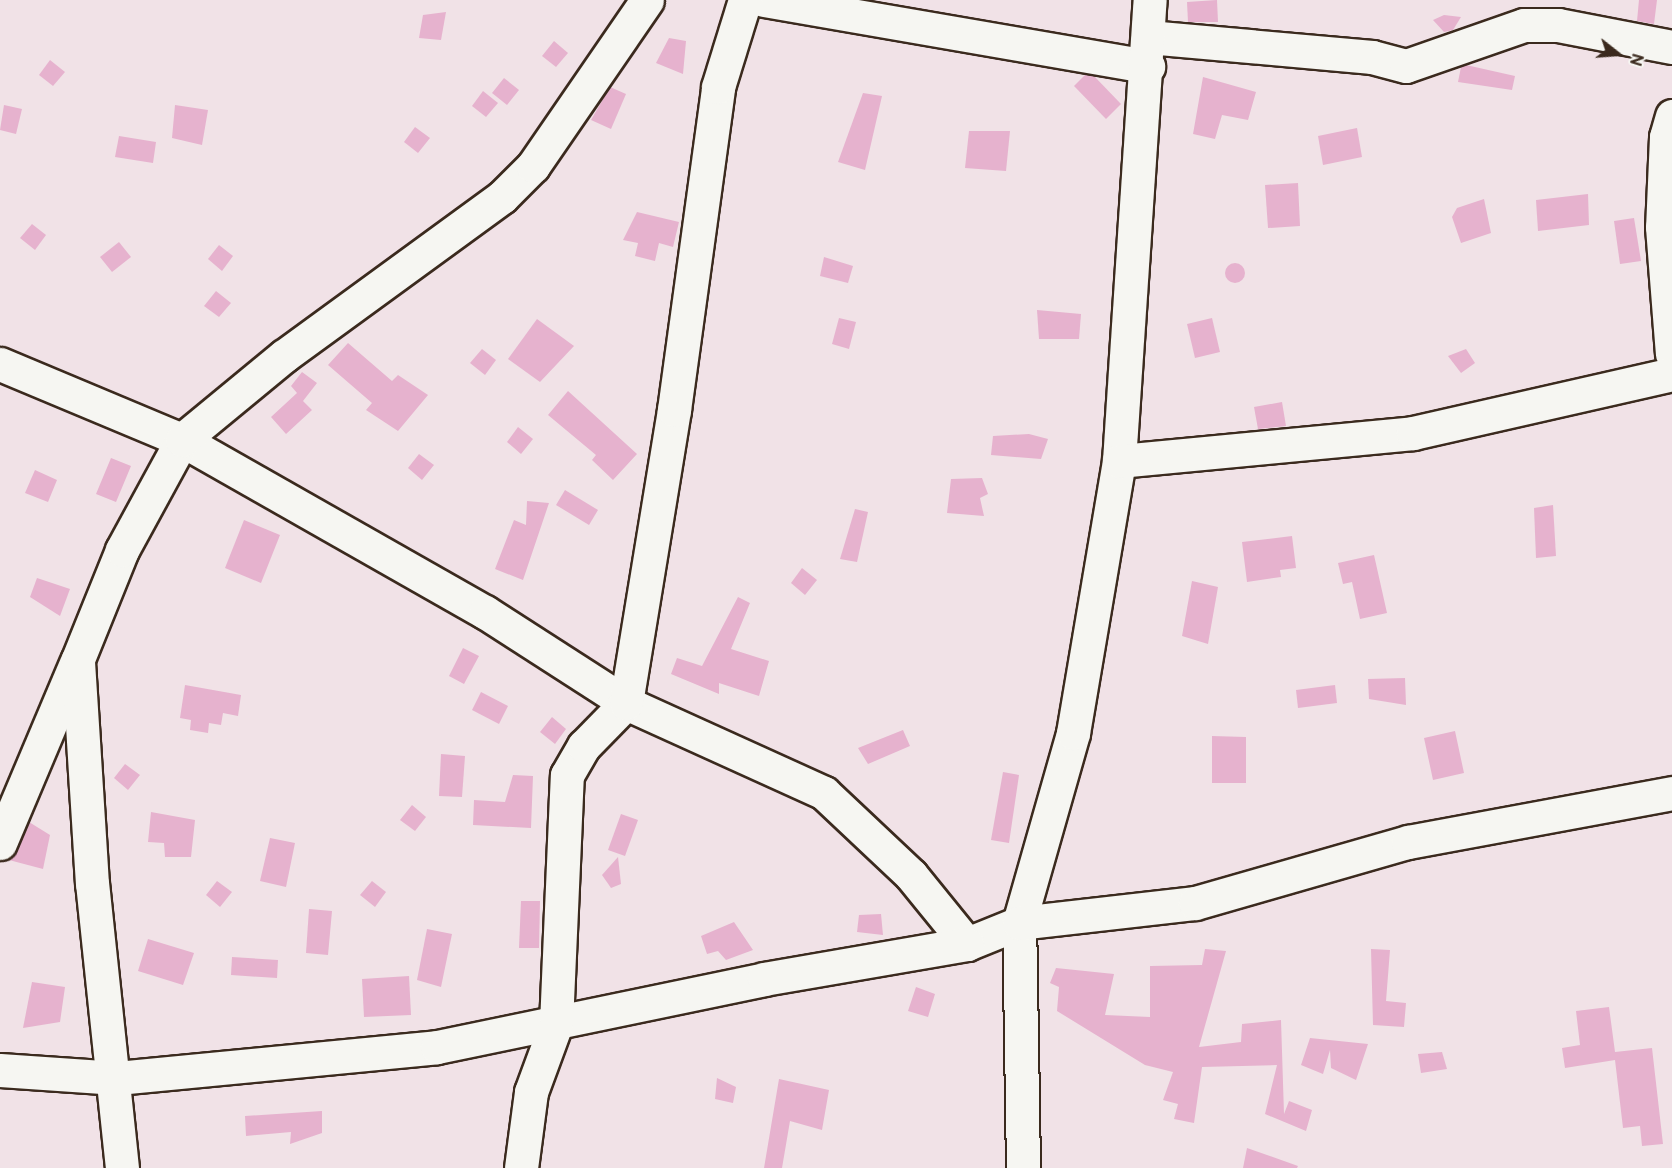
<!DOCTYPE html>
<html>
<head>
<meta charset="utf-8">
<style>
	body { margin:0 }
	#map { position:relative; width:1672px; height:1168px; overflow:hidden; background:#f1e2e7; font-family:"Balsamiq Sans",sans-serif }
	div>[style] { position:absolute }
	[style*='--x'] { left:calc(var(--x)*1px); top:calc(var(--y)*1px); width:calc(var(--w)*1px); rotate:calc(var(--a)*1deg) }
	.building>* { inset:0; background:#e6b2ce }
	.round { border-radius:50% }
	.roads { filter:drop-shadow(2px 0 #3b2a1e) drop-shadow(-2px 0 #3b2a1e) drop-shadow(0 2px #3b2a1e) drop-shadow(0 -2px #3b2a1e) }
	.minor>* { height:33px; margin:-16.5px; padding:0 16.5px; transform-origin:16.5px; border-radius:16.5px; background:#f6f6f2 }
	span { translate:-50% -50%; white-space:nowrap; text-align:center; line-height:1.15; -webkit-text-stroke:5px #f6f6f2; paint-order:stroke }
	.north { position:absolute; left:1588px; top:24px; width:60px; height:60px; -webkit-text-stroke:4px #f6f6f2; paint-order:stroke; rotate:107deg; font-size:16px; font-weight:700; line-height:24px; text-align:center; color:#3b2a1e }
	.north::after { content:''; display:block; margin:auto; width:21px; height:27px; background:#3b2a1e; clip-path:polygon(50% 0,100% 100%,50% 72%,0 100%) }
</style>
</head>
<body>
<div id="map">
	<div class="building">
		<div style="clip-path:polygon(1217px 0,1218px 22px,1188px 22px,1187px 2px)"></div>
		<div style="clip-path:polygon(1639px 0,1657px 0,1654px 24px,1637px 21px)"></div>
		<div style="clip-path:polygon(446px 12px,441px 40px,419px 38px,423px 15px)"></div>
		<div style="clip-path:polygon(1444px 15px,1461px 17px,1453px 30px,1444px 32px,1433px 20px)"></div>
		<div style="clip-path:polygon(669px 38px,686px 41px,683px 74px,656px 63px)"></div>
		<div style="clip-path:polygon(554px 41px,568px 53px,556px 67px,542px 56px)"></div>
		<div style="clip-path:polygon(50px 60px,65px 72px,53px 86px,39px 75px)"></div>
		<div style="clip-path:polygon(1466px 65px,1515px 76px,1512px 90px,1458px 82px,1461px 67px)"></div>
		<div style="clip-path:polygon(1086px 74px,1094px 76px,1121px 104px,1106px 119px,1074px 86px)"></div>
		<div style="clip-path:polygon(1203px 77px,1256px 92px,1248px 120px,1222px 115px,1215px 139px,1193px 134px)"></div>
		<div style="clip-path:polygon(504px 78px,519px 90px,507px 105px,492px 93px)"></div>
		<div style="clip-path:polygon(610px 87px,626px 94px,611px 129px,591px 120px)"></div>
		<div style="clip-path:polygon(483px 91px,498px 103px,486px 117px,472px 106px)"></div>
		<div style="clip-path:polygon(863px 93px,882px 96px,865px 170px,838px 162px)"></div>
		<div style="clip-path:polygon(4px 105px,22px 109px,16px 134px,0 130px)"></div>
		<div style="clip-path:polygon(175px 105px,208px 110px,202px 145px,172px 138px)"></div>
		<div style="clip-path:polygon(415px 127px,430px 138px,418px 153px,404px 142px)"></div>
		<div style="clip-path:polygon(1357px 128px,1362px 157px,1323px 165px,1318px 136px)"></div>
		<div style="clip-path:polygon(969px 131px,1010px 131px,1006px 171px,965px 168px)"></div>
		<div style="clip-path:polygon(119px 136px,156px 142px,153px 163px,115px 157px)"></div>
		<div style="clip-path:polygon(1298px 183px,1300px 226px,1268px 228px,1265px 185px)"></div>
		<div style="clip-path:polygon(1588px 194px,1589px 225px,1538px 231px,1536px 200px)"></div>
		<div style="clip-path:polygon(1484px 199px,1491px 233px,1461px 243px,1452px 217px,1457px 208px)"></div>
		<div style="clip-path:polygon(637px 212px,679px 222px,673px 247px,659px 243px,655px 261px,635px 256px,638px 243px,623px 240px)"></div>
		<div style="clip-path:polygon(1634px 218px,1641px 261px,1620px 264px,1614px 221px)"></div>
		<div style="clip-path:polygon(32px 224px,46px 235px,35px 250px,20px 238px)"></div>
		<div style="clip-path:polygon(119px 242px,131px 257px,112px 272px,100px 257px)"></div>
		<div style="clip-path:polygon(219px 245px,233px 256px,222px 271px,208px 259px)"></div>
		<div style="clip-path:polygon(824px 257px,853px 266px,848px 283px,820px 276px)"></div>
		<div class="round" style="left:1225px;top:263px;width:20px;height:20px"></div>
		<div style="clip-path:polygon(216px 291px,231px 303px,219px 317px,204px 306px)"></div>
		<div style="clip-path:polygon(1037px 310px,1081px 314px,1079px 339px,1039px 339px)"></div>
		<div style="clip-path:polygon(839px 318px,856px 322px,849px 349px,832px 344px)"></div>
		<div style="clip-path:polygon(1212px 318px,1220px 352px,1195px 358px,1187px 324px)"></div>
		<div style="clip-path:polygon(537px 319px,574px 346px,540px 382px,508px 359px)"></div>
		<div style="clip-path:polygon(348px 343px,392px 381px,398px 375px,428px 395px,398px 431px,366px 410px,372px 403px,328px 365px)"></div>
		<div style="clip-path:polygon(482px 349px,496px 360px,485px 375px,470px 363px)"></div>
		<div style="clip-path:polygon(1466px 349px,1475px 363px,1461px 373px,1448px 356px)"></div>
		<div style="clip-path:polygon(302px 372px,317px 383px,303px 401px,312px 410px,286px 434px,271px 417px,297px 393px,291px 386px)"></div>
		<div style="clip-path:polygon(568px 391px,637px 454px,613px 480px,592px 460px,596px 455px,548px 415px)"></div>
		<div style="clip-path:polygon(1282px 402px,1286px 426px,1258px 429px,1254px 407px)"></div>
		<div style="clip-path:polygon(518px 427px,533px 439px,521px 454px,507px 442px)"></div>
		<div style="clip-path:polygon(1029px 434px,1048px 439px,1041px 459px,991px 455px,993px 436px)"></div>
		<div style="clip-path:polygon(419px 454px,434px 465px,422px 480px,408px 468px)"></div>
		<div style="clip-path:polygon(111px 458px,131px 466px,116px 502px,96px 494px)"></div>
		<div style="clip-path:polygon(35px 470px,57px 480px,48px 502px,25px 493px)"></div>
		<div style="clip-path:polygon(982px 478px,988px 494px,980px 498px,984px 516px,947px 513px,951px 479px)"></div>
		<div style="clip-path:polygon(565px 490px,598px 510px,589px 525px,556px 505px)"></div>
		<div style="clip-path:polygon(527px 501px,549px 503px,523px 580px,495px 569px,514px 520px,526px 525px)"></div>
		<div style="clip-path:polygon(1553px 505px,1556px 556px,1536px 558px,1534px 508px)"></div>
		<div style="clip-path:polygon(855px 509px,868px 512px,857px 562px,840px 559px)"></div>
		<div style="clip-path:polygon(244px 520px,280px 535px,261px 583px,225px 568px)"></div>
		<div style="clip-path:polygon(1292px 536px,1296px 568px,1280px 570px,1281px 577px,1247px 582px,1242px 542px)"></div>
		<div style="clip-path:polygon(1374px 555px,1387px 613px,1360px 619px,1352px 582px,1343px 584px,1338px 563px)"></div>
		<div style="clip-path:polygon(802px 568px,817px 580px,805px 595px,791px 583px)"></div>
		<div style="clip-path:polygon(37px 578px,70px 589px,60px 616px,30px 597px)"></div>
		<div style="clip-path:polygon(1192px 581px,1218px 587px,1208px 644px,1182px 636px)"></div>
		<div style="clip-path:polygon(738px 597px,750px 603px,731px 649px,769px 661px,759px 696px,719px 683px,719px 694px,671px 674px,677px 658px,702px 666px)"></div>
		<div style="clip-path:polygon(463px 648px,479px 656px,464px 684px,449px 676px)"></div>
		<div style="clip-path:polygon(1405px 678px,1406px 705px,1369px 699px,1368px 679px)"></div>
		<div style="clip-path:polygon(185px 685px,241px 695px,238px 716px,223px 713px,221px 725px,209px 723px,208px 733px,190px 730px,191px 720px,180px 718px)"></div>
		<div style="clip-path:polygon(1335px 685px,1337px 703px,1298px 708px,1296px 690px)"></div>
		<div style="clip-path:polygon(481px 692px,508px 706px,499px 724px,472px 710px)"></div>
		<div style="clip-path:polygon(552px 717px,566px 729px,555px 744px,540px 732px)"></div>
		<div style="clip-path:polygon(903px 730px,910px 746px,868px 764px,858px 748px)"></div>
		<div style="clip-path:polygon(1455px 731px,1464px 773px,1433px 780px,1424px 738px)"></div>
		<div style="clip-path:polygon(1212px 736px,1246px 737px,1246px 783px,1212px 783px)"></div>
		<div style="clip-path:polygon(441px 754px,465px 756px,462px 797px,439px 796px)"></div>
		<div style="clip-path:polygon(125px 764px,140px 775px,128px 790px,114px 778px)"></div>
		<div style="clip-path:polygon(1003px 772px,1019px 775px,1009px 843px,991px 840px)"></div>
		<div style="clip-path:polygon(513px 775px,533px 776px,531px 828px,473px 825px,474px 800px,505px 802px)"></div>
		<div style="clip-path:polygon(412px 805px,426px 817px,415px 831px,400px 820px)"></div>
		<div style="clip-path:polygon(151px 812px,195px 820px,191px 857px,165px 857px,164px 843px,148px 842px)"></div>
		<div style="clip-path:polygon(621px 814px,638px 820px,625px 856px,608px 850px)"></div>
		<div style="clip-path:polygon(29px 822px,50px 835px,43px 869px,9px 860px)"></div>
		<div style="clip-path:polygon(270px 838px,295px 843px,286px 887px,260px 881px)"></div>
		<div style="clip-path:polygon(618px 857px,621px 884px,611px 888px,602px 875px)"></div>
		<div style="clip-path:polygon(217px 881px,232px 892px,220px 907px,206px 895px)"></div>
		<div style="clip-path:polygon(372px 881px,386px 892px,375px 907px,360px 895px)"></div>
		<div style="clip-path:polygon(521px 901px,540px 901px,539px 948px,519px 948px)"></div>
		<div style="clip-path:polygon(309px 909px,332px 911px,328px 955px,306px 953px)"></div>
		<div style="clip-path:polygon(881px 914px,883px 935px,857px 932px,859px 915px)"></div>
		<div style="clip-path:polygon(734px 922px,753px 950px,726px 960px,718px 951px,707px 954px,701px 936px)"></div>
		<div style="clip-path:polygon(427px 929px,452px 934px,441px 987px,417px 980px)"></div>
		<div style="clip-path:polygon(148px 939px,194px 953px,183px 985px,138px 971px)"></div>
		<div style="clip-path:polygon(1205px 949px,1226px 951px,1199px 1047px,1241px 1042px,1242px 1024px,1281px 1020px,1284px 1114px,1289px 1101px,1312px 1110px,1306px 1131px,1265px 1114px,1277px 1065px,1202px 1067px,1194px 1123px,1174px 1119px,1178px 1104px,1163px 1100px,1173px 1072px,1145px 1065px,1057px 1011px,1059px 987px,1050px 983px,1056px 968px,1114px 974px,1105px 1015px,1150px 1017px,1150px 966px,1202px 965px)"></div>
		<div style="clip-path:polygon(1371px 949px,1390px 950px,1386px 1001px,1406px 1003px,1404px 1027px,1373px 1025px)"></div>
		<div style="clip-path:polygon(232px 957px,278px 960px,277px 978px,231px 975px)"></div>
		<div style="clip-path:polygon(409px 976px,411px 1015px,364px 1017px,362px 979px)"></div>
		<div style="clip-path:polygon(32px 982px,65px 987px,60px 1022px,23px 1028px)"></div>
		<div style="clip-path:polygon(916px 987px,935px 994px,928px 1017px,908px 1011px)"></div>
		<div style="clip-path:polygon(1609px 1007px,1615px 1052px,1652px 1048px,1663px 1144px,1642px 1146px,1640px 1126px,1623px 1128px,1615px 1060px,1565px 1068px,1562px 1048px,1580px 1045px,1576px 1011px)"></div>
		<div style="clip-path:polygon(1310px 1038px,1368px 1044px,1356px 1080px,1331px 1068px,1330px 1050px,1323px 1074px,1301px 1065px)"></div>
		<div style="clip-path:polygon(1442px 1052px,1447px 1069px,1421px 1073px,1418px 1054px)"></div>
		<div style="clip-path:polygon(717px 1078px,736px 1087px,733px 1103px,715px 1099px)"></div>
		<div style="clip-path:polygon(779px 1079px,829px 1090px,822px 1130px,790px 1121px,782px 1168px,764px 1168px)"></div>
		<div style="clip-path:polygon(322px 1111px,322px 1133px,290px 1144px,291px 1132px,246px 1136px,245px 1116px)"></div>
		<div style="clip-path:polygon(1247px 1148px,1298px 1166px,1297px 1168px,1243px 1168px)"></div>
	</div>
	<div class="roads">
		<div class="minor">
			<div style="--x:764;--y:0;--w:390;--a:9.8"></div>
			<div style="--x:1148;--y:37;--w:225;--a:5.1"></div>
			<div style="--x:1372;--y:57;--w:35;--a:15"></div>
			<div style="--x:1406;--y:66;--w:125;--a:-19.2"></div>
			<div style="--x:1524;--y:25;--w:34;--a:0"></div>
			<div style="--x:1558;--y:25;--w:116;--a:10.9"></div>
			<div style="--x:1672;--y:116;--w:22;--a:106"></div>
			<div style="--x:1666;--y:137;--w:90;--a:92.5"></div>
			<div style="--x:1662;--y:227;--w:127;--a:85.5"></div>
			<div style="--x:0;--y:364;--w:197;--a:22.7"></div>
			<div style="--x:182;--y:440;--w:348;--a:29.6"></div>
			<div style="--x:485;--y:612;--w:168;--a:32.8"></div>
			<div style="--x:626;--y:703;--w:217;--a:24.4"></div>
			<div style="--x:824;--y:793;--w:120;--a:43.3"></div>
			<div style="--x:911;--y:875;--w:89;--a:50.9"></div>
			<div style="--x:967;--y:944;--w:56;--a:-22"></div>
			<div style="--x:1019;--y:923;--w:198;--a:-74.1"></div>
			<div style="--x:1073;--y:733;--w:276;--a:-80.4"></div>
			<div style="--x:1119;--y:461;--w:462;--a:-86.2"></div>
			<div style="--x:1119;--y:461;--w:295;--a:-5.4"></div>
			<div style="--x:1413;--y:433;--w:266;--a:-12.8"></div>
			<div style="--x:0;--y:843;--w:195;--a:-67.1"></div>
			<div style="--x:0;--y:1070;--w:117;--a:3.9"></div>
			<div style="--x:117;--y:1078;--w:321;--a:-5.5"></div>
			<div style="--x:437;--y:1047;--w:334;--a:-11.7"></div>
			<div style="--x:764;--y:979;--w:206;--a:-9.8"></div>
			<div style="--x:122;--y:1168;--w:286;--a:-96"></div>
			<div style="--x:92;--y:884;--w:225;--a:-93.6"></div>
			<div style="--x:78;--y:659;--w:118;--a:-68"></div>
			<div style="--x:122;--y:550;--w:125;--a:-61.4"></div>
			<div style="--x:182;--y:440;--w:132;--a:-39.5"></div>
			<div style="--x:284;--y:356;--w:270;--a:-36.1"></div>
			<div style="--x:502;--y:197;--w:44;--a:-45"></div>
			<div style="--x:533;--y:166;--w:201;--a:-55.5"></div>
			<div style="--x:521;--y:1168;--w:77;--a:-82.5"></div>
			<div style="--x:531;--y:1092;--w:72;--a:-69.8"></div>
			<div style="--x:556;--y:1024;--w:249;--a:-87.5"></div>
			<div style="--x:567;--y:775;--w:34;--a:-60"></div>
			<div style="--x:584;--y:746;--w:60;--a:-45.7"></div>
			<div style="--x:626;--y:703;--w:297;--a:-80.7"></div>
			<div style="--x:674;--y:410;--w:326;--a:-82.2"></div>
			<div style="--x:718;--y:87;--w:91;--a:-72.8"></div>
			<div style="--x:1023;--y:1168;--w:245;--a:-90.9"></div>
			<div style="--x:1019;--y:923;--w:177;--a:-6.5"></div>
			<div style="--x:1195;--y:903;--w:222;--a:-16"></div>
			<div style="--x:1408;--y:842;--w:269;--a:-10.5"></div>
		</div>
	</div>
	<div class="north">N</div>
</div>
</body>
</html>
